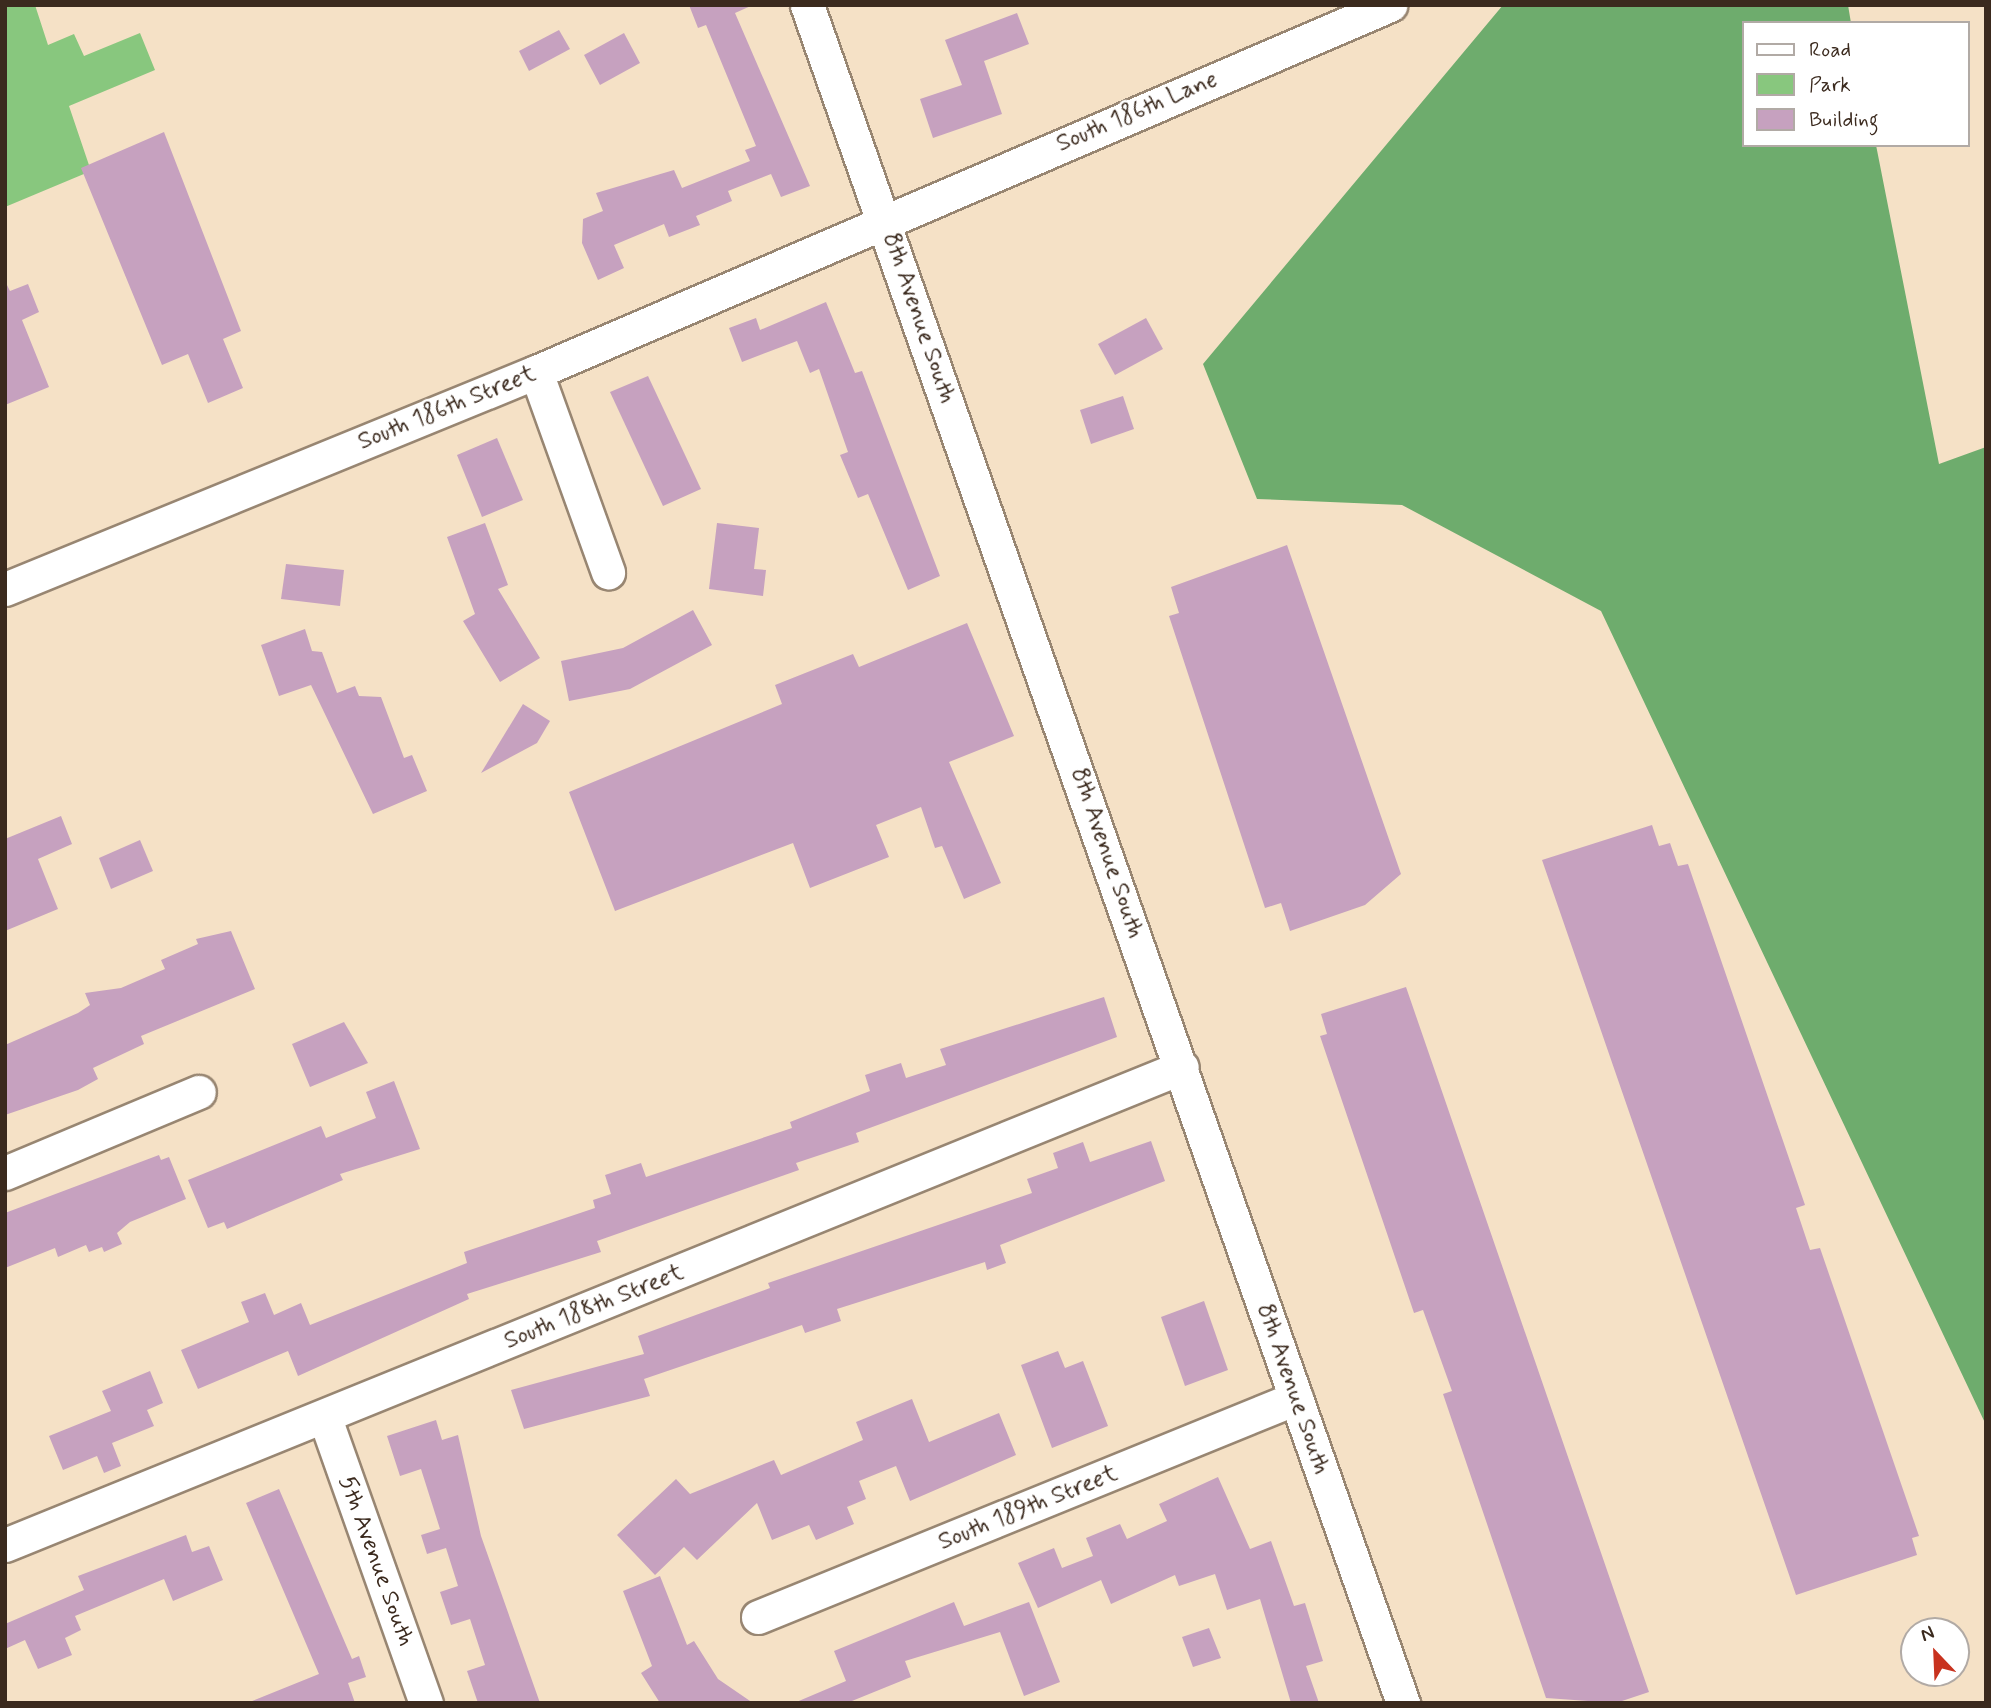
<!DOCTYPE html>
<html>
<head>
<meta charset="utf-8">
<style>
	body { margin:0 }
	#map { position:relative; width:1991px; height:1708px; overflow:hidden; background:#f5e1c6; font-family:Mynerve,sans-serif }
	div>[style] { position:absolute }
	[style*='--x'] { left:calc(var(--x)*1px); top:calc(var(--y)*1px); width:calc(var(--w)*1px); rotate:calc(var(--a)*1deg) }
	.green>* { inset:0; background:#88c77e }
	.forest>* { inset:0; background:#6eac6d }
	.building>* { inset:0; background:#c6a1bf }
	.roads { filter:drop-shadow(2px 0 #988672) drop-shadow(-2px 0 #988672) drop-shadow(0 2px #988672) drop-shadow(0 -2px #988672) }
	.minor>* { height:33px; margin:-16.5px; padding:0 16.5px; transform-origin:16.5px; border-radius:16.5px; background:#fff }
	span { translate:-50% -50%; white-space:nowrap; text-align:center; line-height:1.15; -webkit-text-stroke:5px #fff; paint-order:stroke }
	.street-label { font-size:24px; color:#3b2a1e }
	.frame { position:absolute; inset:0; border:7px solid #3b2a1e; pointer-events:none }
	.legend { position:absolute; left:1742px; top:21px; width:228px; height:126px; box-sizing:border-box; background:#fff; border:2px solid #b1aaa5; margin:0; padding:9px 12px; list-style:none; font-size:21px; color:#3b2a1e }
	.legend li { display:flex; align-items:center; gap:14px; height:35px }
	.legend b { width:35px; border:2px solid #b1aaa5 }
	.north { position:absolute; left:1900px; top:1617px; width:70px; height:70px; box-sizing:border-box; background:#fff; border:2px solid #b1aaa5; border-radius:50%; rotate:337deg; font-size:19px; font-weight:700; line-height:28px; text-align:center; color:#3b2a1e }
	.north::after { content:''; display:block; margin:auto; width:24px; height:32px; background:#c8321e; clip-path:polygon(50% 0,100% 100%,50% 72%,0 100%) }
</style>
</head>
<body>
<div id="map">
	<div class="green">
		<div style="clip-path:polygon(5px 5px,35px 5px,48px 45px,74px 34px,84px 56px,140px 33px,155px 70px,69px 106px,91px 171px,5px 207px)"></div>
	</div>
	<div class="forest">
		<div style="clip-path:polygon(1503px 5px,1848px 5px,1851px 23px,1744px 23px,1744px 145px,1876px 145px,1939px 464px,1986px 447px,1986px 1425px,1601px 611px,1402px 505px,1257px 499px,1203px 364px)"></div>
	</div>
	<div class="building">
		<div style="clip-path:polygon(689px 5px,753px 5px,735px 13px,810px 186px,781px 197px,771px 174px,728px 191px,732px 201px,696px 216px,700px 225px,669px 237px,664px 224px,614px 245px,624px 268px,598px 280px,582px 243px,583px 219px,603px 211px,596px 193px,674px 170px,682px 188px,750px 161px,745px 150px,756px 146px,706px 25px,698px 28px)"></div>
		<div style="clip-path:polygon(1017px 13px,1029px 44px,984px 61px,1002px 114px,933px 138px,920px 99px,962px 85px,945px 40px)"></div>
		<div style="clip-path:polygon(559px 30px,570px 49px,529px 71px,519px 51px)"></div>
		<div style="clip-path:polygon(624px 33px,640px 63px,600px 85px,584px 55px)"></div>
		<div style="clip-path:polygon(164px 132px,241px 331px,223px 339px,243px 388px,208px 403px,188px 354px,162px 365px,81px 168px)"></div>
		<div style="clip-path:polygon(5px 281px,10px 291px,28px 284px,39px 312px,22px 320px,49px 387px,5px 405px)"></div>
		<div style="clip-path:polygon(826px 302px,855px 373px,862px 371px,940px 576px,908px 590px,868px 494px,858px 498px,840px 455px,848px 452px,819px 369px,810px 373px,797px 341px,742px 362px,729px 328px,756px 318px,760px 330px)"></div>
		<div style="clip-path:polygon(1146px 318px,1163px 349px,1115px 375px,1098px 344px)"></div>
		<div style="clip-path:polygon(648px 376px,701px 489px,663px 506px,610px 392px)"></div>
		<div style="clip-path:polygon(1123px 396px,1134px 429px,1091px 444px,1080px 410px)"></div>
		<div style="clip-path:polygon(497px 438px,523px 500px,482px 517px,457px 455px)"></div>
		<div style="clip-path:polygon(485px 523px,508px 585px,498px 589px,540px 658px,500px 682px,463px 621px,475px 614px,447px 537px)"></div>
		<div style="clip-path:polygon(717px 523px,759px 528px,754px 569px,766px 570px,763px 596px,709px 589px)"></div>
		<div style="clip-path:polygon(1287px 545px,1401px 874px,1365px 905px,1290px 931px,1281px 903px,1265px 908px,1169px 616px,1179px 613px,1171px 587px)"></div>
		<div style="clip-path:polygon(286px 564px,344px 570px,340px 606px,281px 599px)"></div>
		<div style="clip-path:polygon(693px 610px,712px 645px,630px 689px,569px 701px,561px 661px,623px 648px)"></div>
		<div style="clip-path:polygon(967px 623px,1014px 736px,949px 762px,1001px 883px,964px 899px,942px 846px,935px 848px,921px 807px,876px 825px,889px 857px,810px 888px,793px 843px,615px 911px,569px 792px,782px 704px,775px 685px,853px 654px,859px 667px)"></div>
		<div style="clip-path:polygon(305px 629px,312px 651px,322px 652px,337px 693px,355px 686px,359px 696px,381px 697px,404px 758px,412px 755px,427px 791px,373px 814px,311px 685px,279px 696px,261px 645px)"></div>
		<div style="clip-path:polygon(523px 704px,550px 721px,537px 743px,481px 773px)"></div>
		<div style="clip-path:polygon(61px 816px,72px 844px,38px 859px,58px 909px,5px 931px,5px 839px)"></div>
		<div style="clip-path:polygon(1652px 825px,1659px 846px,1670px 843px,1678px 866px,1688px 864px,1805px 1205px,1796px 1208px,1810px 1250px,1820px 1248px,1919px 1536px,1912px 1538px,1917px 1555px,1796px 1595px,1542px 860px)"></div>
		<div style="clip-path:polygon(140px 840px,153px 871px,111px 889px,99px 858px)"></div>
		<div style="clip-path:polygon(231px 931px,255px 989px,141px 1036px,144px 1044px,93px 1068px,98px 1079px,78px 1090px,5px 1115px,5px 1045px,78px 1013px,90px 1005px,85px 993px,121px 988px,165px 969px,161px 960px,198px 944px,196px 939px)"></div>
		<div style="clip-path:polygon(1406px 987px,1649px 1692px,1616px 1703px,1546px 1698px,1443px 1394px,1452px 1391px,1423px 1310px,1414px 1313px,1320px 1036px,1327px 1034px,1321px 1014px)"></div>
		<div style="clip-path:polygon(1104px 997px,1117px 1037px,856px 1133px,859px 1142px,796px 1163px,799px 1170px,597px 1241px,601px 1252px,467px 1294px,469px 1299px,298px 1376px,288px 1351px,198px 1389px,181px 1350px,249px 1322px,241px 1302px,265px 1293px,274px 1315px,301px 1303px,310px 1325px,467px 1263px,464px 1252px,595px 1208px,593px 1200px,611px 1194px,605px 1175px,641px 1163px,646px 1177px,792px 1128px,790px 1122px,870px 1091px,865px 1075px,901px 1063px,906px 1078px,946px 1065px,940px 1049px)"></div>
		<div style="clip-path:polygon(344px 1022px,368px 1063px,310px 1087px,292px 1044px)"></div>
		<div style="clip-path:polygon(394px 1081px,420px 1149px,340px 1174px,343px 1180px,227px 1229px,224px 1222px,208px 1228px,188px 1180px,321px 1126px,326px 1138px,376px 1118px,366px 1092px)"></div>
		<div style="clip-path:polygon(1151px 1141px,1165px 1181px,1000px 1245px,1006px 1263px,987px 1270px,985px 1262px,837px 1309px,841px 1321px,805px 1333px,802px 1325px,644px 1379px,650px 1396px,524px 1429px,511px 1390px,644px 1354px,638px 1336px,770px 1288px,768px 1283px,1032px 1193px,1027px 1179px,1058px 1168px,1053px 1153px,1083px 1142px,1090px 1162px)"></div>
		<div style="clip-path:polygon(159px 1155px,161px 1160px,169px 1157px,186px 1199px,130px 1222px,117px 1233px,122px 1244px,104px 1252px,102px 1247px,89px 1252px,86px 1245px,58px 1257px,55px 1248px,5px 1268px,5px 1213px)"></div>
		<div style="clip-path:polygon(1204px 1301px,1228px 1370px,1185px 1386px,1161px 1317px)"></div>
		<div style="clip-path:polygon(1058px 1351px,1065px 1368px,1083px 1361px,1108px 1426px,1052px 1448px,1021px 1365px)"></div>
		<div style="clip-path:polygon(150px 1371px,163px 1403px,147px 1410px,154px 1426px,112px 1443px,121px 1466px,104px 1473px,97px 1456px,63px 1470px,49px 1436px,111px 1411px,102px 1391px)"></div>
		<div style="clip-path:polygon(912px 1399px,929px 1442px,999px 1413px,1016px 1455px,910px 1501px,896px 1466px,859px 1481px,866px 1499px,847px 1507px,854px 1524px,816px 1540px,809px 1525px,772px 1540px,757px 1503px,697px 1560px,684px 1547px,655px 1575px,617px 1535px,676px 1479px,690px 1494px,774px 1460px,781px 1475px,863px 1440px,856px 1422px)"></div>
		<div style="clip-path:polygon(436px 1420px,442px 1440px,458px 1435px,481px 1536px,540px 1703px,478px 1703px,467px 1671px,485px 1665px,470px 1619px,451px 1625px,440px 1592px,458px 1586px,446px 1548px,427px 1554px,421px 1535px,440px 1529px,421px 1469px,400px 1476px,387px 1436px)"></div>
		<div style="clip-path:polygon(1218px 1477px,1250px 1549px,1271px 1541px,1294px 1606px,1305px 1603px,1323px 1661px,1306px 1666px,1319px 1703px,1291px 1703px,1260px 1599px,1227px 1610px,1215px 1574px,1179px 1586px,1175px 1575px,1111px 1604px,1101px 1580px,1038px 1608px,1018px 1563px,1054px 1548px,1062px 1568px,1093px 1556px,1086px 1538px,1120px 1524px,1127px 1539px,1167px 1521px,1159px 1504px)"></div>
		<div style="clip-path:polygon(279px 1489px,352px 1659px,359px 1656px,366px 1677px,348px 1683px,355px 1703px,247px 1703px,319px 1674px,246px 1503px)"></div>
		<div style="clip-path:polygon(186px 1535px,192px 1552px,209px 1546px,223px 1580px,173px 1601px,164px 1579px,75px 1616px,81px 1630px,65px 1638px,72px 1655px,38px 1669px,25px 1640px,5px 1649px,5px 1624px,84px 1590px,78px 1576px)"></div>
		<div style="clip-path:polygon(660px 1576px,687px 1645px,694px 1641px,718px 1679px,753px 1703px,660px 1703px,641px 1673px,652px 1666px,623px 1591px)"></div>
		<div style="clip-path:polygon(954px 1602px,964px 1626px,1029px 1602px,1060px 1682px,1024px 1696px,1000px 1632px,905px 1661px,911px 1677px,847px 1703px,794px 1703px,846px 1681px,834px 1651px)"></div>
		<div style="clip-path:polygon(1209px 1628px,1221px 1658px,1193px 1667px,1182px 1637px)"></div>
	</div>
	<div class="roads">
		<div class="minor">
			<div style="--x:807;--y:5;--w:1800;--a:70.66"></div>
			<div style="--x:536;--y:372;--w:213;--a:70.2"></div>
			<div style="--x:5;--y:589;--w:574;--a:-22.23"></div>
			<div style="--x:536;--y:372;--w:930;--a:-23.26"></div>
			<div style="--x:5;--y:1173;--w:210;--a:-22.7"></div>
			<div style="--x:325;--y:1418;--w:302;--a:70.5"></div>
			<div style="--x:5;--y:1545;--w:1270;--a:-22.1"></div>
			<div style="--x:758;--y:1617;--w:581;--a:-22.15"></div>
		</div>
	</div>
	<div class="street-label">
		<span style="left:1137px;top:112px;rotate:-23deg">South 186th Lane</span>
		<span style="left:919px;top:318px;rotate:71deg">8th Avenue South</span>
		<span style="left:447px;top:408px;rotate:-22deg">South 186th Street</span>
		<span style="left:1107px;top:853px;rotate:71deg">8th Avenue South</span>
		<span style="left:594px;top:1307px;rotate:-22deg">South 188th Street</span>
		<span style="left:1293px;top:1389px;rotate:71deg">8th Avenue South</span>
		<span style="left:1028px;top:1508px;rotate:-22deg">South 189th Street</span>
		<span style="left:376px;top:1561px;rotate:70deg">5th Avenue South</span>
	</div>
	<div class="frame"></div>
	<ul class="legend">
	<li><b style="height:9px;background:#fff"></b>Road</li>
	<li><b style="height:19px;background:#88c77e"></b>Park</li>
	<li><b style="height:19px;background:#c6a1bf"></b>Building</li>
	</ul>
	<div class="north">N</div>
</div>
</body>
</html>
